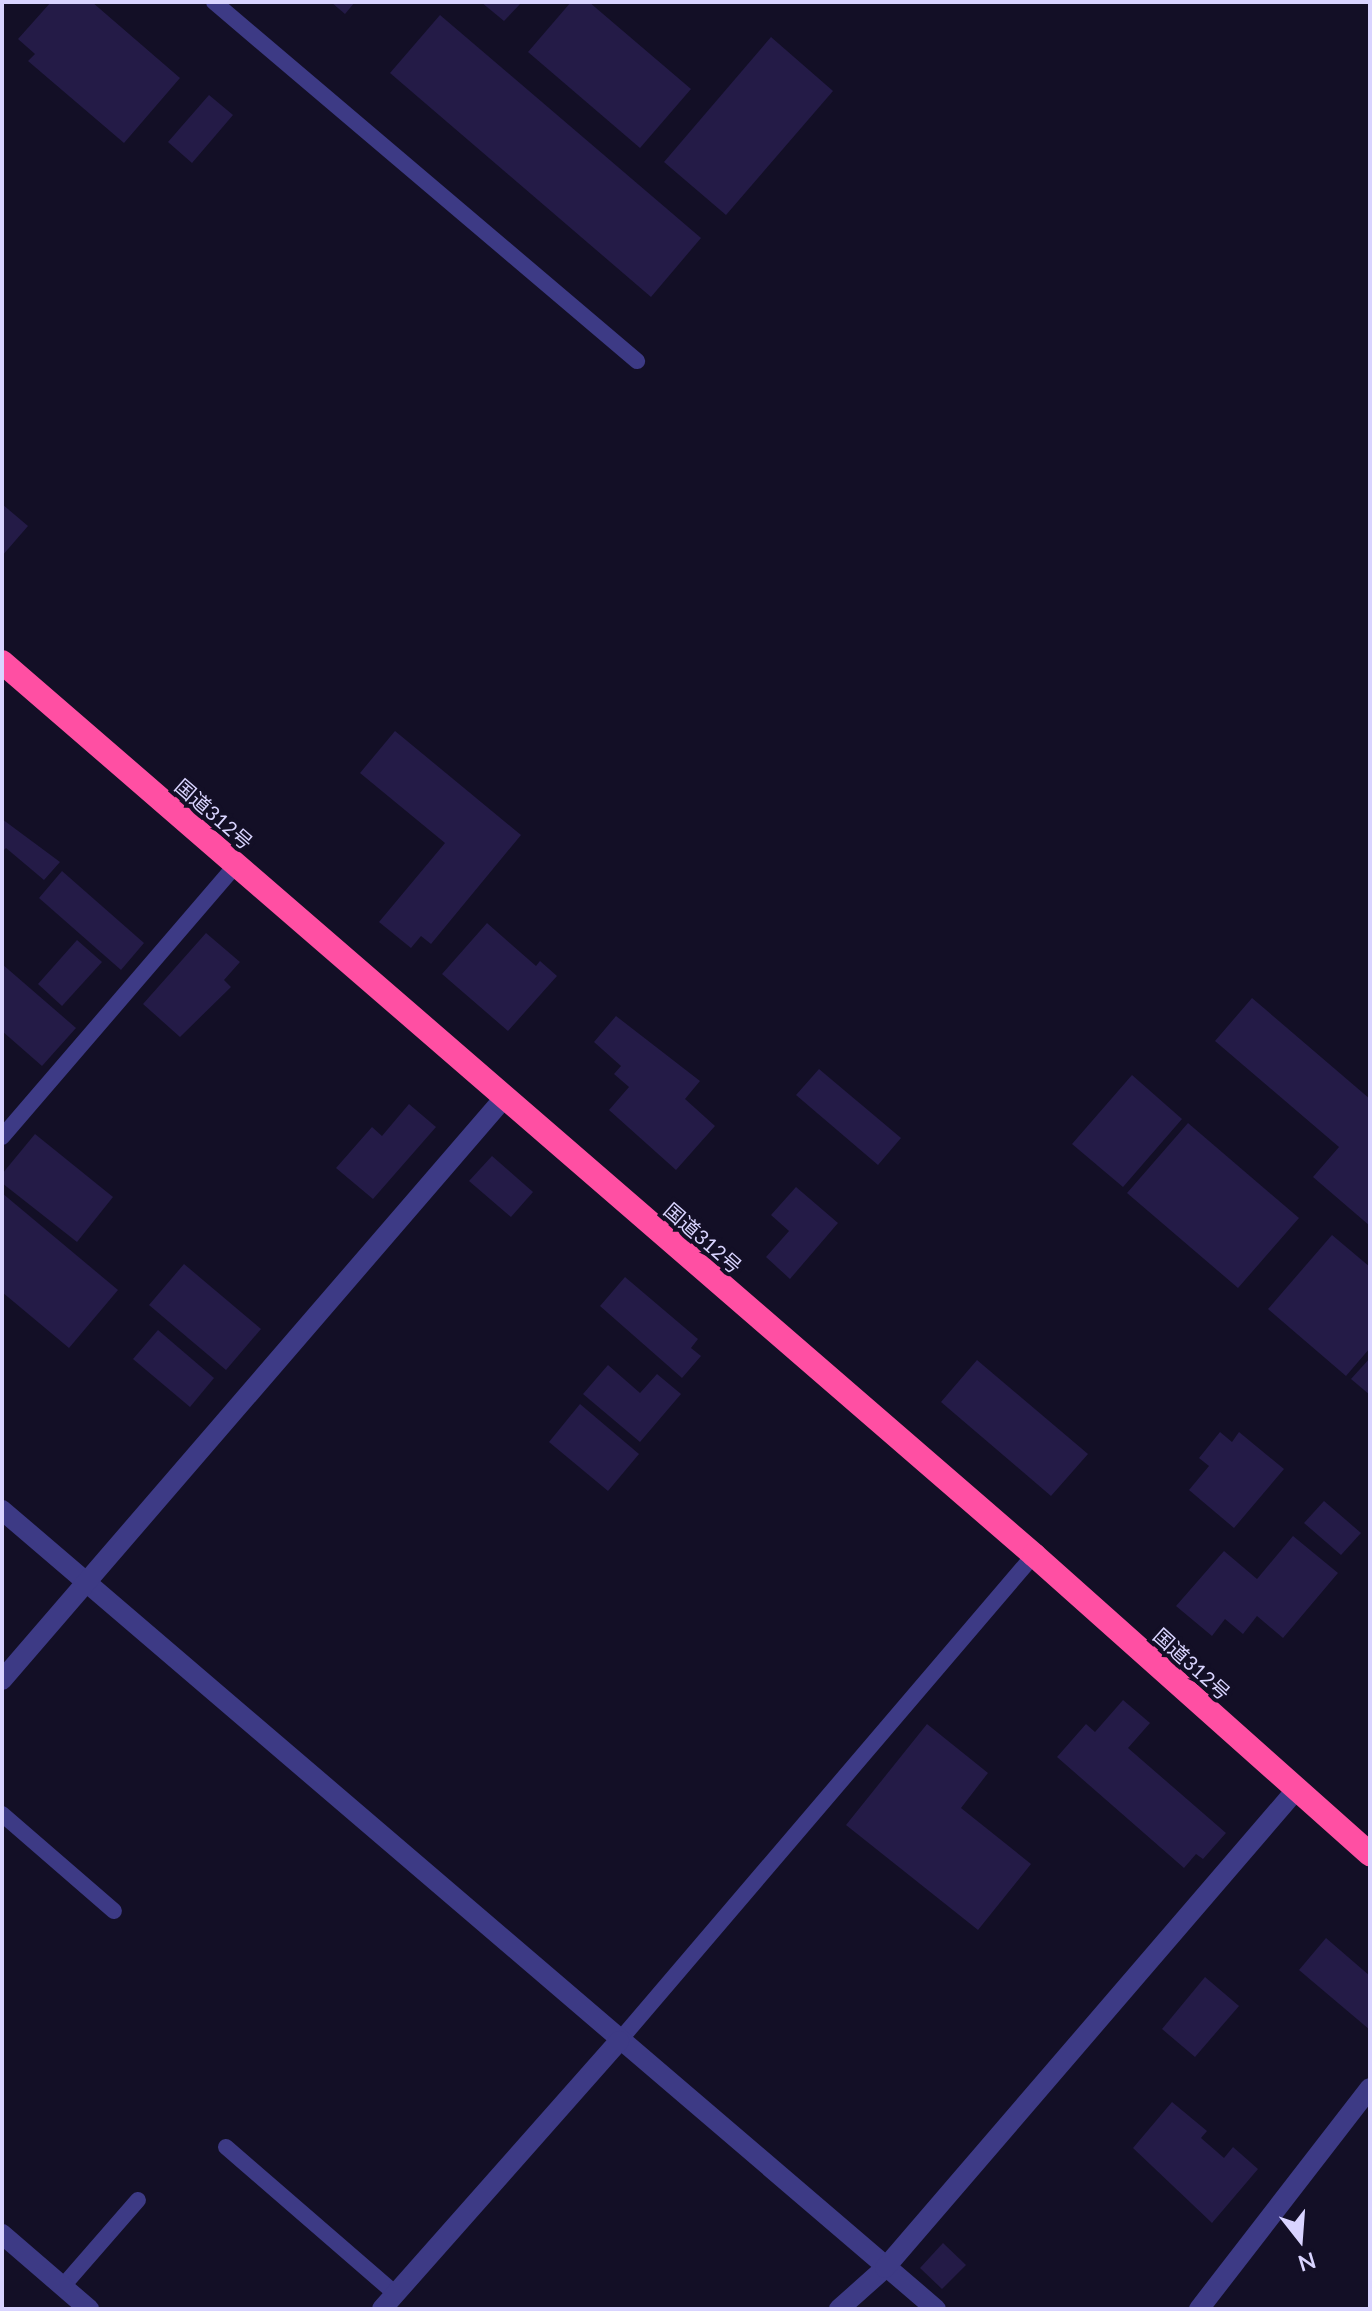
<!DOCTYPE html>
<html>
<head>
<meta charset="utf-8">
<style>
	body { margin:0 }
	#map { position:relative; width:1372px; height:2311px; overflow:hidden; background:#130f26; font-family:Lato,"Noto Sans JP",sans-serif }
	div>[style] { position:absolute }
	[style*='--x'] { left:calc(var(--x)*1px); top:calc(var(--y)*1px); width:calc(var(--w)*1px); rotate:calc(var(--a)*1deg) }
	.building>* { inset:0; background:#241b47 }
	.lane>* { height:16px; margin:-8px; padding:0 8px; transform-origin:8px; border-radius:8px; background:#3d3a85 }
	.street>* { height:20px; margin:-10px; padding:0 10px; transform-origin:10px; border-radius:10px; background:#3d3a85 }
	.highway>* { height:24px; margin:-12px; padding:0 12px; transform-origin:12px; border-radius:12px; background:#ff4fa3 }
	span { translate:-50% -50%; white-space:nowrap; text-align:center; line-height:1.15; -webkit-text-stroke:8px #130f26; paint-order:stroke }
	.street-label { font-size:20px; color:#d9d4ff }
	.frame { position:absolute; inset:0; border:4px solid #d9d4ff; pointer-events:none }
	.north { position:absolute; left:1260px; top:2199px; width:80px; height:80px; -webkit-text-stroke:6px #130f26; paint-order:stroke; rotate:163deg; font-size:22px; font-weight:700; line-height:32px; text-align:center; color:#d9d4ff }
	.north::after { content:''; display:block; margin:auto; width:28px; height:36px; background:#d9d4ff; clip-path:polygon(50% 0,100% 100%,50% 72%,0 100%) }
</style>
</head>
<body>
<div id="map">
	<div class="building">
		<div style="clip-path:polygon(51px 2px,92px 2px,180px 78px,124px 143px,28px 61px,35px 54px,18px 39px)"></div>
		<div style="clip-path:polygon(331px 2px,355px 2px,345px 14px)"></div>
		<div style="clip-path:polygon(481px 2px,522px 2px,504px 21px)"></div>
		<div style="clip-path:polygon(571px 2px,589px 2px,691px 89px,640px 148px,528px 52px)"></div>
		<div style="clip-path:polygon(440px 15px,701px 238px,651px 297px,390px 73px)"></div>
		<div style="clip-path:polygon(771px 37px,833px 91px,726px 215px,664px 162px)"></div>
		<div style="clip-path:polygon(209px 95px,233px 115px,192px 163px,168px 142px)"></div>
		<div style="clip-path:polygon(2px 504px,28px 526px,2px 556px)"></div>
		<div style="clip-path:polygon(395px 731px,521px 835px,431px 944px,421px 936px,411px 948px,379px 922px,445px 843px,360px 773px)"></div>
		<div style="clip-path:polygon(2px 819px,60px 862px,44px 880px,6px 848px,2px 852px)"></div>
		<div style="clip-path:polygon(62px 871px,144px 943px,121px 970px,39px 898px)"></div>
		<div style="clip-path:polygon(487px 923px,536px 966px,540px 961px,557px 976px,508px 1031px,442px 974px)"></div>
		<div style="clip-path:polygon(206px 933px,240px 962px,224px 980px,231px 987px,180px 1037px,143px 1004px)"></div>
		<div style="clip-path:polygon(77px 940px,102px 962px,62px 1006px,38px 984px)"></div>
		<div style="clip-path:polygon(2px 964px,76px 1028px,42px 1066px,2px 1031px)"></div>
		<div style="clip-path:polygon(1252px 998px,1370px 1099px,1370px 1226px,1313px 1177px,1339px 1147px,1215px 1041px)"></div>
		<div style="clip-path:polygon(616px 1016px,700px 1081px,685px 1099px,715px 1126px,676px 1170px,609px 1110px,629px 1087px,614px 1074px,621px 1066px,594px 1042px)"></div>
		<div style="clip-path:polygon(819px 1069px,901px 1138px,878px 1165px,796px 1095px)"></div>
		<div style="clip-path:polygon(1132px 1075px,1182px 1119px,1123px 1187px,1072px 1144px)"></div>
		<div style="clip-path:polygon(409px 1104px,436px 1127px,373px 1199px,336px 1168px,372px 1127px,382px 1136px)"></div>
		<div style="clip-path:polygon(1188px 1123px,1299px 1218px,1238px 1288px,1127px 1193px)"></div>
		<div style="clip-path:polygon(35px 1134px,113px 1197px,77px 1242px,2px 1183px,2px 1174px)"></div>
		<div style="clip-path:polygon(492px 1156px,533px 1192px,511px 1217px,469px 1181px)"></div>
		<div style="clip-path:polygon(796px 1187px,838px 1223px,790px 1279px,766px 1257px,789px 1231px,771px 1215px)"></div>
		<div style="clip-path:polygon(2px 1193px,118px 1290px,69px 1348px,2px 1292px)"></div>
		<div style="clip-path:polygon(1332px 1235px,1370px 1267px,1370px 1348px,1346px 1376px,1268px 1309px)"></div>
		<div style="clip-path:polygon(184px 1264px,261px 1329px,226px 1370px,149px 1305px)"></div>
		<div style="clip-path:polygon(625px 1277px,698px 1339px,691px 1348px,701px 1356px,682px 1378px,600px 1306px)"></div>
		<div style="clip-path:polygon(158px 1330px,214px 1378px,190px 1407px,133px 1359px)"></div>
		<div style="clip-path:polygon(1370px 1358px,1370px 1395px,1351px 1379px)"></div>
		<div style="clip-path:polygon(977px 1360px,1088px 1454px,1051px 1496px,941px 1402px)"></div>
		<div style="clip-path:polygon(608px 1365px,640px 1393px,657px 1374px,681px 1394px,640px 1442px,583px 1394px)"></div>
		<div style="clip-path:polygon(580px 1404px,639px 1454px,608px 1491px,549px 1442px)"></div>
		<div style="clip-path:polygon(1220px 1432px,1232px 1442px,1239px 1432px,1284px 1469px,1234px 1528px,1189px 1490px,1209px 1466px,1199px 1458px)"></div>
		<div style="clip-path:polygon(1324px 1501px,1361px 1533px,1341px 1555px,1304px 1523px)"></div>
		<div style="clip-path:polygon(1293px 1536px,1338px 1573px,1283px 1638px,1257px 1616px,1243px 1634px,1225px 1619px,1212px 1636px,1176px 1606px,1224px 1551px,1257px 1579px)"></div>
		<div style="clip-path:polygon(1123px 1700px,1150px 1723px,1128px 1748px,1226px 1833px,1203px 1859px,1196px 1854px,1184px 1868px,1057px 1757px,1086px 1724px,1095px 1732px)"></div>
		<div style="clip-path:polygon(927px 1724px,988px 1773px,961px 1808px,1031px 1864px,978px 1930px,846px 1825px)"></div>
		<div style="clip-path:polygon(1326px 1938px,1370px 1976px,1370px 2030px,1299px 1970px)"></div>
		<div style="clip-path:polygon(1205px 1977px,1239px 2006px,1195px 2057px,1162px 2029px)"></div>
		<div style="clip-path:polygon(1172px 2102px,1207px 2131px,1201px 2138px,1224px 2158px,1233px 2147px,1258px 2169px,1212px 2223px,1133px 2148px)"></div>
		<div style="clip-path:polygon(943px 2243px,966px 2265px,942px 2289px,920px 2268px)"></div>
	</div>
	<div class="lane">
		<div style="--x:214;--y:2;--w:555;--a:40.32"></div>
		<div style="--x:2;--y:1137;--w:359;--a:-49.3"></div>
		<div style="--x:2;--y:1814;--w:148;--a:40.9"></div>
		<div style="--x:619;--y:2041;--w:639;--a:-49.51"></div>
		<div style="--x:226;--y:2147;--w:225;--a:40.9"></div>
		<div style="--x:63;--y:2286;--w:114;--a:-48.9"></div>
	</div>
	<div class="street">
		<div style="--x:2;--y:1510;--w:1229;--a:40.55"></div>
		<div style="--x:2;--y:1680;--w:769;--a:-49.22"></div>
		<div style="--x:2;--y:2234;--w:115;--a:40.8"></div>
		<div style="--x:382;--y:2309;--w:358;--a:-48.5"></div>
		<div style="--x:839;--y:2309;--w:62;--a:-41.7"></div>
		<div style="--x:885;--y:2268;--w:630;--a:-49.31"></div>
		<div style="--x:1199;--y:2309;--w:279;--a:-52.3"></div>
	</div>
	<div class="highway">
		<div style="--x:2;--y:662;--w:1365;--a:40.87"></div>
		<div style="--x:1034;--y:1555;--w:450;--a:41.7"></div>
	</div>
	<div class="street-label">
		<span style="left:214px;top:814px;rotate:41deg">国道312号</span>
		<span style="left:703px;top:1238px;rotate:41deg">国道312号</span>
		<span style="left:1192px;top:1664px;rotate:42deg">国道312号</span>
	</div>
	<div class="frame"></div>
	<div class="north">N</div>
</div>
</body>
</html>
